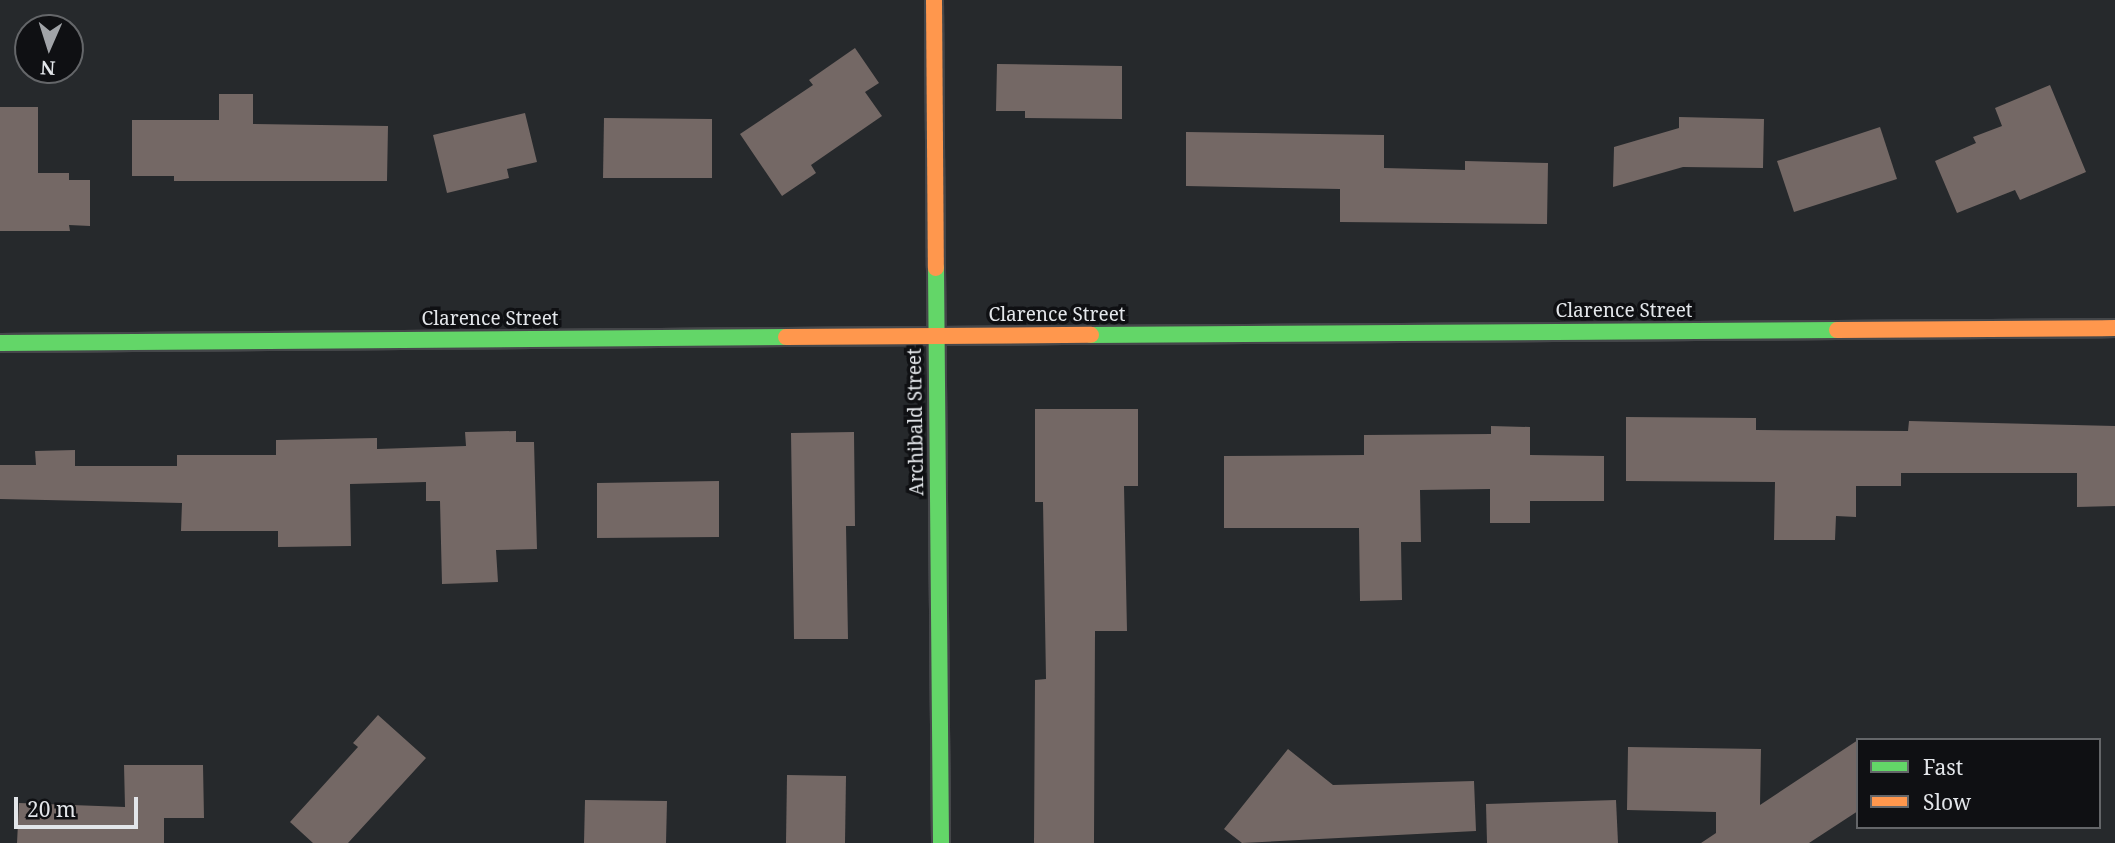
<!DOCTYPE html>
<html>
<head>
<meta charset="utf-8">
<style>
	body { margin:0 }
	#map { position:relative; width:2115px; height:843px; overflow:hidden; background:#26292c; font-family:"Noto Serif",serif }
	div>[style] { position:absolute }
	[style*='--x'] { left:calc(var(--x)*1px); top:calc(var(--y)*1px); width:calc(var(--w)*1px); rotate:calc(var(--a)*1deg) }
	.building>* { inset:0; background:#746865 }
	.roads { filter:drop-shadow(2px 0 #45474a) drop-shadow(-2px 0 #45474a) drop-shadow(0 2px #45474a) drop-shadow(0 -2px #45474a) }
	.fast>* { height:16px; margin:-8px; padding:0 8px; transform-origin:8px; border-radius:8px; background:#63d668 }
	.slow>* { height:16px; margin:-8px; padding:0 8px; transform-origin:8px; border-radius:8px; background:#ff974d }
	span { translate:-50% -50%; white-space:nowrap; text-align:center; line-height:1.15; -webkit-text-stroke:7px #0f1013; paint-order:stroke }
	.street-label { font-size:19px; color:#e3e6ea }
	.legend { position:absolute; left:1856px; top:738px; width:245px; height:91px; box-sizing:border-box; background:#0f1013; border:2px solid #646669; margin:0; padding:9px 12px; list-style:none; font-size:21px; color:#e3e6ea }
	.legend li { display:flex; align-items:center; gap:14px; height:35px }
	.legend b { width:35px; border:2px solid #646669 }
	.north { position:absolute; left:14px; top:14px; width:70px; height:70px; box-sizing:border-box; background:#0f1013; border:2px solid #646669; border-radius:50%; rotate:183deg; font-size:19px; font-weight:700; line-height:28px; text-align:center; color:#e3e6ea }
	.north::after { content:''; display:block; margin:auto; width:24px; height:32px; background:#a1a4a8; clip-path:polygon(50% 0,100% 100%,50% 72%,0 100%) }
	.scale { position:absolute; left:14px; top:797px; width:124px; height:32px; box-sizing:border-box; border:4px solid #e3e6ea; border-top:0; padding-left:9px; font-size:21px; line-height:24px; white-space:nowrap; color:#e3e6ea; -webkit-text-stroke:5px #0f1013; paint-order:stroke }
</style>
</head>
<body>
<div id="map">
	<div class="building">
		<div style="clip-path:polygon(855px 48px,879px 83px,865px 92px,882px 116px,811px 165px,816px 173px,782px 196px,740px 134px,813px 85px,809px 80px)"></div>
		<div style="clip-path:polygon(997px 64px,1122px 66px,1122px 119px,1025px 118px,1025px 111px,996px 111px)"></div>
		<div style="clip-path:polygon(2050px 85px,2086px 172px,2020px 200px,2015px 190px,1957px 213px,1935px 161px,1976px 143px,1973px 137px,2002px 126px,1995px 108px)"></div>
		<div style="clip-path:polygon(219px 94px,253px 94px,253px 124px,388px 126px,387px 181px,174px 181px,174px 176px,132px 176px,132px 120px,219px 120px)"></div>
		<div style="clip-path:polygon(0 107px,38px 107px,38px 173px,69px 173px,69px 180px,90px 180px,90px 226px,69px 225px,70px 231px,0 231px)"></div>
		<div style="clip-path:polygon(525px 113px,537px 162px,507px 169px,509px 178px,447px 193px,433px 135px)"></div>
		<div style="clip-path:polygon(1679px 117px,1764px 119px,1763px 168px,1683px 167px,1613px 187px,1614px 147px,1679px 128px)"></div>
		<div style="clip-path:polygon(604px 118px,712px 119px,712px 178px,603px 178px)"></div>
		<div style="clip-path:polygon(1880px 127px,1897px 179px,1794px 212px,1777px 161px)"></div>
		<div style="clip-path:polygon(1186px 132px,1384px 135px,1384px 168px,1465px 170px,1465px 161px,1548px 163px,1547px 224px,1340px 222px,1340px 189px,1186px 186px)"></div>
		<div style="clip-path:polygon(1035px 409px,1138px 409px,1138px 486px,1124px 486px,1127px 631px,1095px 631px,1094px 843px,1034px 843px,1035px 680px,1046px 679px,1043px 502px,1035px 502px)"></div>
		<div style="clip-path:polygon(1626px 417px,1756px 418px,1756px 430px,1908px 431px,1909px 421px,2115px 426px,2115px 506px,2077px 507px,2077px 473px,1901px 473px,1901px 486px,1856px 486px,1856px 517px,1836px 516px,1835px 540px,1774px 540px,1775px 482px,1626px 481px)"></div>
		<div style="clip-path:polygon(1491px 426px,1530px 427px,1530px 455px,1604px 456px,1604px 501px,1530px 501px,1530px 523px,1490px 523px,1490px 489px,1420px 490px,1421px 542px,1401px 542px,1402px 600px,1360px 601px,1359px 528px,1224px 528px,1224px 456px,1364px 455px,1364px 435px,1491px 434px)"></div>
		<div style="clip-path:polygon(516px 431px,516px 442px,534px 442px,537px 549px,496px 550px,498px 582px,442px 584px,440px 501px,426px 501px,426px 482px,350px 484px,351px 546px,278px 547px,278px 531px,181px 531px,182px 503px,0 499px,0 465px,36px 465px,35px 451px,75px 450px,75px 466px,177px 466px,177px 455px,276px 455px,276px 440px,377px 438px,377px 449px,466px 446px,465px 432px)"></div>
		<div style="clip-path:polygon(854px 432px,855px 526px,846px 526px,848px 639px,794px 639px,791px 433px)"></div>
		<div style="clip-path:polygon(719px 481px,719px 537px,597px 538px,597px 483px)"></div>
		<div style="clip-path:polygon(378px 715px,426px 758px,348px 843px,313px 843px,290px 822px,358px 747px,353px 743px)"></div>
		<div style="clip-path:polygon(1858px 740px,1858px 811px,1809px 843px,1701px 843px,1716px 833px,1716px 812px,1627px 810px,1628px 747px,1761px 749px,1760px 805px)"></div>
		<div style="clip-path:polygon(1288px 749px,1333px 785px,1474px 781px,1476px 831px,1242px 843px,1224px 829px)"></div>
		<div style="clip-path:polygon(124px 765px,203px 765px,204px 818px,164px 818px,164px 843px,17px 843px,19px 803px,125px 807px)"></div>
		<div style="clip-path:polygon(787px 775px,846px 776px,845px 843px,786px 843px)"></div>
		<div style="clip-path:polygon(585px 800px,667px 801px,666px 843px,584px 843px)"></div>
		<div style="clip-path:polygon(1616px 800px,1618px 843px,1487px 843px,1486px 804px)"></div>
	</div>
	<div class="roads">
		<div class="fast">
			<div style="--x:936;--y:268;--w:575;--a:89.5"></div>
			<div style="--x:1091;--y:335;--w:746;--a:-0.38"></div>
			<div style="--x:0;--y:343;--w:786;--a:-0.44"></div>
		</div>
		<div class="slow">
			<div style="--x:934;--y:0;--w:268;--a:89.6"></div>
			<div style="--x:1837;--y:330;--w:278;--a:-0.4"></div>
			<div style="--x:786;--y:337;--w:305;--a:-0.4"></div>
		</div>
	</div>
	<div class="street-label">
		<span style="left:1624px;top:311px">Clarence Street</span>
		<span style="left:1057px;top:315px">Clarence Street</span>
		<span style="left:490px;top:319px">Clarence Street</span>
		<span style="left:916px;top:422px;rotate:-91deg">Archibald Street</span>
	</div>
	<ul class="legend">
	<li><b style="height:9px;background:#63d668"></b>Fast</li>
	<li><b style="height:9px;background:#ff974d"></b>Slow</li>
	</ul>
	<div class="north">N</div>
	<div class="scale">20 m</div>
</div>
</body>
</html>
